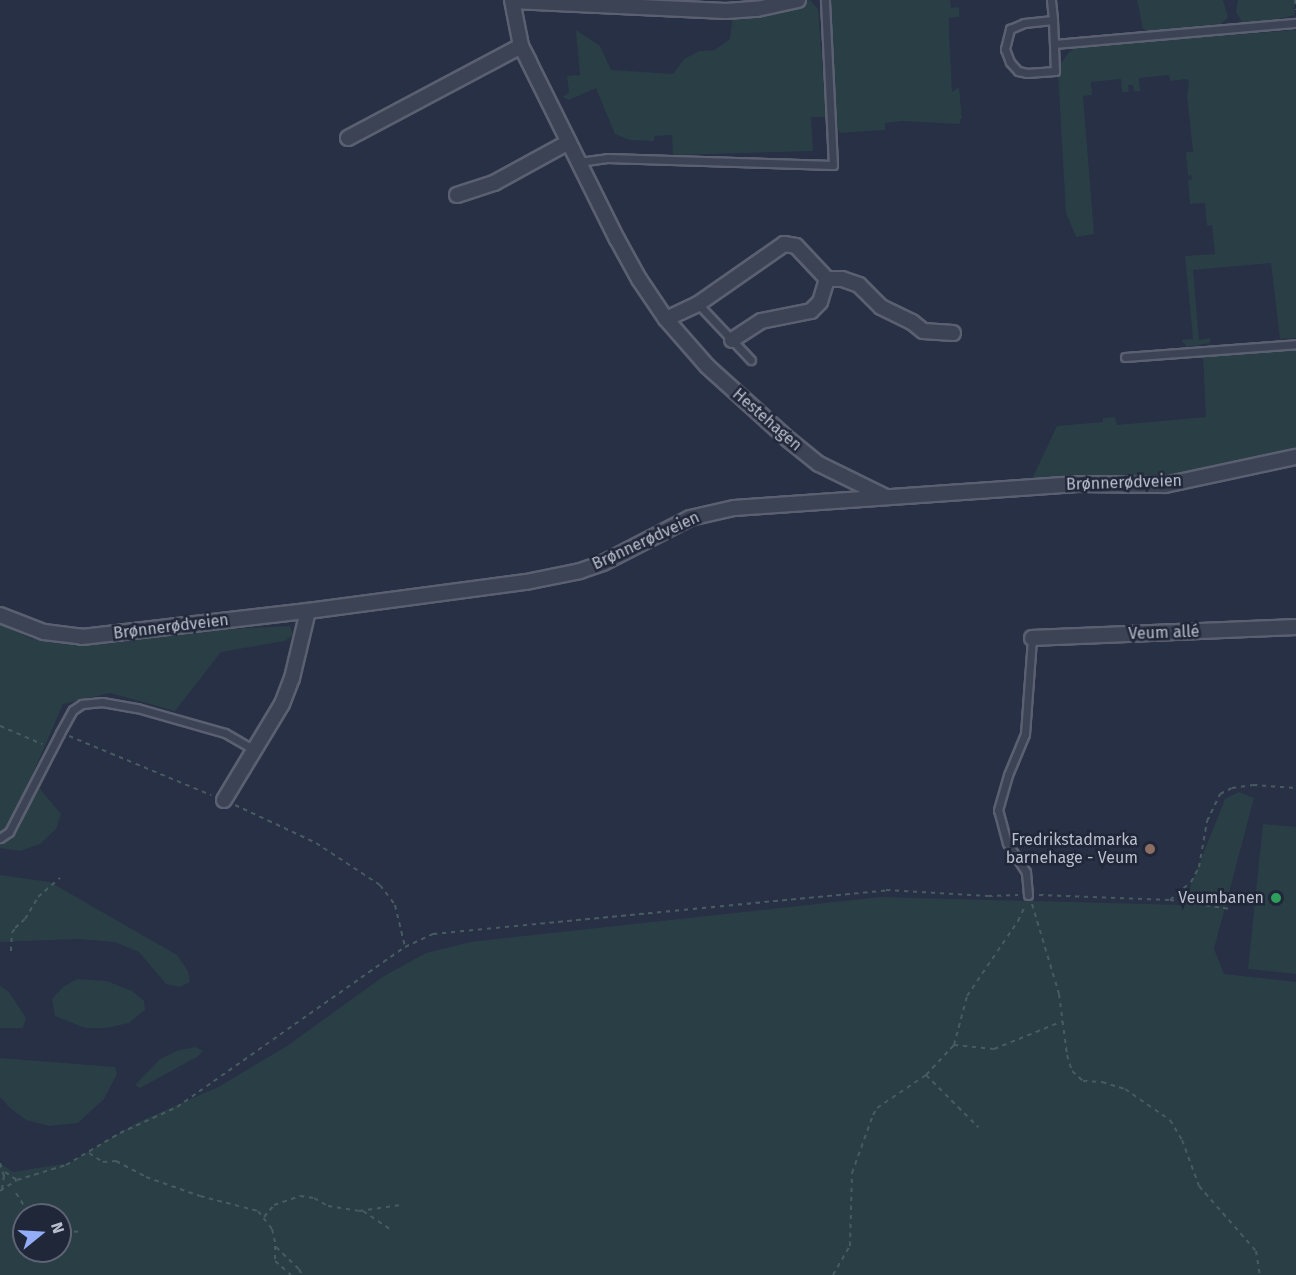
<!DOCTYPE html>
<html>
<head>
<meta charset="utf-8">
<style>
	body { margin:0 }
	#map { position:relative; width:1296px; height:1275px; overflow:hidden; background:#273044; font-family:"Fira Sans",sans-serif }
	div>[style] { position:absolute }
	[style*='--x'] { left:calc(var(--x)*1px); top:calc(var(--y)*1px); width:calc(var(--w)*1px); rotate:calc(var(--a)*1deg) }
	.green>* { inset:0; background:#2a3e45 }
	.path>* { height:2px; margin-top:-1px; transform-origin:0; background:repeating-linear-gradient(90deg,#485b61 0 4.5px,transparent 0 9px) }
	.roads { filter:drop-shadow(2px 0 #5b6071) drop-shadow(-2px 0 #5b6071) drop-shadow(0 2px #5b6071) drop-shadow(0 -2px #5b6071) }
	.lane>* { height:7px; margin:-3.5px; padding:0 3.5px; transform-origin:3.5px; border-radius:3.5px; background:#3c4354 }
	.street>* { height:14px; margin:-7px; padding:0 7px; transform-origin:7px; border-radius:7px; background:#3c4354 }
	.dots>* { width:16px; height:16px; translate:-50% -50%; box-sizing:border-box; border:3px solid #202739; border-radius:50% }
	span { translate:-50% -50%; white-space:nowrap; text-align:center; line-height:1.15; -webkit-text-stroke:5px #202739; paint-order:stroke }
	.street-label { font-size:16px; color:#babfcd }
	.poi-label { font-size:16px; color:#babfcd }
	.right { translate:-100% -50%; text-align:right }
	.north { position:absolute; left:12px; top:1203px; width:60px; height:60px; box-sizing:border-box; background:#202739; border:2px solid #5e6474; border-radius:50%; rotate:72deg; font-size:16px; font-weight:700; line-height:24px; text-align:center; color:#babfcd }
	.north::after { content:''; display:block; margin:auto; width:21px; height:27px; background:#93adf9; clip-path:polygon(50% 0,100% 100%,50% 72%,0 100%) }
</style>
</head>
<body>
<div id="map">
	<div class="green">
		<div style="clip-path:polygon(810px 0,818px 9px,826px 117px,811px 117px,813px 151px,673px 155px,672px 135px,654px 136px,654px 141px,630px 140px,615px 134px,596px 88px,569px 100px,563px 97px,569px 92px,567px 76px,580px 75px,576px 30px,600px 46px,611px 70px,673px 74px,684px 59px,699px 51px,715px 50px,730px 39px,733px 14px)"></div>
		<div style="clip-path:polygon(830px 0,950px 0,951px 8px,959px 7px,959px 17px,949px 18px,949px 31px,952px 92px,959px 87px,962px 119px,960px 119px,960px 124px,902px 121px,885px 123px,885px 130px,840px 133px,834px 120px,827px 12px)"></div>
		<div style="clip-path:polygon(1137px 0,1223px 0,1228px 17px,1221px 24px,1149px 31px,1143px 29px)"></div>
		<div style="clip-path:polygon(1238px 0,1294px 0,1295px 15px,1245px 27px,1236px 12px)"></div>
		<div style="clip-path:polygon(1296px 30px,1296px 338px,1280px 339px,1271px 263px,1193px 270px,1199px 340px,1210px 338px,1210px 343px,1187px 347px,1181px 340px,1193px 339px,1185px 256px,1215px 254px,1212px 225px,1207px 226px,1205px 203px,1190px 204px,1188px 180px,1192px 179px,1191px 175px,1188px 176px,1186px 152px,1193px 152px,1187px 96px,1189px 82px,1187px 79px,1170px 81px,1169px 75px,1139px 78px,1140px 91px,1134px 91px,1133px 85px,1128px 85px,1129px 92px,1122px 92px,1121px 79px,1091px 82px,1092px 95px,1083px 96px,1094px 234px,1076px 237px,1066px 213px,1058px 73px,1061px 63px,1070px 51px,1078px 47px)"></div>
		<div style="clip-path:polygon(1296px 349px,1296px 449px,1183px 479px,1100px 475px,1031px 481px,1057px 426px,1103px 422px,1103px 418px,1115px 417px,1117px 425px,1206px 417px,1203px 356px)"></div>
		<div style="clip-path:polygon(0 624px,32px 639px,290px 626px,293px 635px,285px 641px,221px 652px,175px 711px,110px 693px,63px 704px,31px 778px,61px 814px,56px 829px,40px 844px,20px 851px,0 848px)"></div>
		<div style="clip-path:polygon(evenodd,1239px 792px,1254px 798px,1214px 949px,1224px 974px,1296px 982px,1296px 1275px,0 1275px,0 1163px,13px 1172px,69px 1163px,136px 1123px,218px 1087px,287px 1046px,384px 976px,426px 953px,470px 942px,880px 897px,1183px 905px,1225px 799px,1239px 792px,24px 1215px,60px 1215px,60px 1251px,24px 1251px,24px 1215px)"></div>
		<div style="clip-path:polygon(1263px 824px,1296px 827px,1296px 974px,1248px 969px)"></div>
		<div style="clip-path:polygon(0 875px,50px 882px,177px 955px,188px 971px,190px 982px,180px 987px,166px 984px,139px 952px,115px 942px,77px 939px,0 942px)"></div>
		<div style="clip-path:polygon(77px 979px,107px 981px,132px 991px,144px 1001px,145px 1010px,129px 1023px,106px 1028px,85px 1028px,55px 1016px,52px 999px,63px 987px)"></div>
		<div style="clip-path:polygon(0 986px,9px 992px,26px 1018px,23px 1028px,0 1028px)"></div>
		<div style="clip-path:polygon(196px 1047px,203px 1051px,197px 1057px,140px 1088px,135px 1085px,160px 1059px,179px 1050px)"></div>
		<div style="clip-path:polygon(0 1058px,115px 1067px,117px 1074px,104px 1099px,78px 1123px,49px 1126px,26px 1120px,10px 1108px,0 1097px)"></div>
	</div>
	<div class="path">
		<div style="--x:1295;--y:0;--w:10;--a:84"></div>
		<div style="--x:0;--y:726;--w:46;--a:23.2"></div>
		<div style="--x:69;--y:736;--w:154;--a:22.6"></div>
		<div style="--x:235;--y:805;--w:89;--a:25.1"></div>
		<div style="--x:316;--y:843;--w:77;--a:33.3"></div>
		<div style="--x:380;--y:885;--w:25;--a:53"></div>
		<div style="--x:395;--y:905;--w:43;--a:76.6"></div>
		<div style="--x:1039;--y:895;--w:131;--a:2.2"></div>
		<div style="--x:1170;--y:900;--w:28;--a:-41"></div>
		<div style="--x:1191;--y:882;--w:17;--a:-62"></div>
		<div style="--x:1199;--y:867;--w:47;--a:-80.1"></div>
		<div style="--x:1207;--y:821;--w:30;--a:-64"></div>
		<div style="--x:1220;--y:794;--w:13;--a:-27"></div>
		<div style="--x:1232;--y:788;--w:21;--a:-8"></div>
		<div style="--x:1253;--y:785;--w:43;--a:4"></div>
		<div style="--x:1170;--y:900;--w:61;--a:8.5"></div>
		<div style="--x:1032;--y:904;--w:94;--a:73.3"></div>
		<div style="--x:1059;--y:994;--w:62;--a:82.5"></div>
		<div style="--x:1067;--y:1055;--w:17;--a:73"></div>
		<div style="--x:1072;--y:1071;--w:15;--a:42"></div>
		<div style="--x:1083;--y:1081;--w:19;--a:3"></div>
		<div style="--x:1102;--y:1082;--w:24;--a:17"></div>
		<div style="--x:1125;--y:1089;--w:55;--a:34.6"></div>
		<div style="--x:1170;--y:1120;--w:23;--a:59"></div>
		<div style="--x:1182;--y:1140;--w:49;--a:69.7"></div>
		<div style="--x:1199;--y:1186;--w:86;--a:48.8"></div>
		<div style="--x:1256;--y:1251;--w:24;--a:81"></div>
		<div style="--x:11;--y:951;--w:18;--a:-87"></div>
		<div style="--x:12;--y:933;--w:6;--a:-59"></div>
		<div style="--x:15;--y:928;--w:13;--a:-42"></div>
		<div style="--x:25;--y:919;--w:26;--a:-59"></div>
		<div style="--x:38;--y:897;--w:29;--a:-41"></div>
		<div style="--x:954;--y:1045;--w:40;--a:5.7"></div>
		<div style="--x:994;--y:1049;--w:74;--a:-22.1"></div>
		<div style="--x:926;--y:1075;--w:74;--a:45"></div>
		<div style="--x:89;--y:1153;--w:17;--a:33"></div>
		<div style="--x:103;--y:1162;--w:13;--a:-4"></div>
		<div style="--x:116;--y:1161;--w:34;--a:28"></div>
		<div style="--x:146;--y:1177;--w:57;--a:19.4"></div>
		<div style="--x:200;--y:1196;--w:60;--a:14.5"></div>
		<div style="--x:258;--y:1211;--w:23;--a:52"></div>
		<div style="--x:272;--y:1229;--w:18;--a:77"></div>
		<div style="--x:276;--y:1247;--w:32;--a:44"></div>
		<div style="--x:299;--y:1269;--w:7;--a:63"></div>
		<div style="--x:0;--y:1163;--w:14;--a:73"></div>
		<div style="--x:4;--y:1176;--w:13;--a:99"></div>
		<div style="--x:5;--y:1172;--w:14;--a:34"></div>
		<div style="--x:0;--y:1191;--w:20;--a:-33"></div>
		<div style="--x:17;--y:1180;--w:51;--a:-17"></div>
		<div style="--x:66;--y:1165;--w:63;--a:-30.7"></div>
		<div style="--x:120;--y:1133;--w:63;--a:-24.5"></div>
		<div style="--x:177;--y:1107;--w:279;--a:-35.1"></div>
		<div style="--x:405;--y:947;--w:31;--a:-25"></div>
		<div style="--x:433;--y:934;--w:455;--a:-5.5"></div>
		<div style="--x:886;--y:890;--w:102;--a:3.4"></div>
		<div style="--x:988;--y:896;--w:30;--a:-2"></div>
		<div style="--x:16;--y:1193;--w:26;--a:58"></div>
		<div style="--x:363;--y:1211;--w:32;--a:34"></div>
		<div style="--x:264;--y:1217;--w:16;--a:-50"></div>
		<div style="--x:274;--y:1205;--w:28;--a:-19"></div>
		<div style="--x:300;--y:1196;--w:14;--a:8"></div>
		<div style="--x:314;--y:1198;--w:16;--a:30"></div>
		<div style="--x:328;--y:1206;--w:31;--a:9"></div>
		<div style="--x:359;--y:1211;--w:42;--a:-8.1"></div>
		<div style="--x:60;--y:1224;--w:9;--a:54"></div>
		<div style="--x:65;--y:1231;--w:17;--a:3"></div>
		<div style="--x:275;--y:1246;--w:15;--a:90"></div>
		<div style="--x:275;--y:1261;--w:21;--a:41"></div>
		<div style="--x:833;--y:1275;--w:34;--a:-60"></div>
		<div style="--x:850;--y:1246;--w:73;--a:-88.4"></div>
		<div style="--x:852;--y:1173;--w:62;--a:-70.1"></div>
		<div style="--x:873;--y:1115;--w:8;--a:-60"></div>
		<div style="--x:877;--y:1108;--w:59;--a:-34"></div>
		<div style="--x:926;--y:1075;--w:41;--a:-47"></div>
		<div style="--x:954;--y:1045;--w:51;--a:-75.1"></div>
		<div style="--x:967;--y:996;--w:91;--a:-55.8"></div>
		<div style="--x:1018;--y:921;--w:17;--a:-65"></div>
	</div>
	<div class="roads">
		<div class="lane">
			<div style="--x:1051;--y:0;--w:20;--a:84"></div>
			<div style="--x:1053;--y:20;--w:51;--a:87.8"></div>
			<div style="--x:1055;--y:71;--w:28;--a:176"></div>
			<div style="--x:1027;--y:73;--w:9;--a:-167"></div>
			<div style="--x:1018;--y:71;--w:12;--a:-132"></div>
			<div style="--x:1010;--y:62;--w:14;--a:-111"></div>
			<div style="--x:1005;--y:49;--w:21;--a:-76"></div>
			<div style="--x:1010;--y:29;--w:15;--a:-23"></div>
			<div style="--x:1024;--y:23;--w:29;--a:-6"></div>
			<div style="--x:1055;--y:44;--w:242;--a:-5"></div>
			<div style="--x:579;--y:162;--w:28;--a:-8"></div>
			<div style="--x:607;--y:158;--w:226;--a:1.8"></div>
			<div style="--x:833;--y:165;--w:165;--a:-92.8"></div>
			<div style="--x:698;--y:304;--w:77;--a:46.6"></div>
			<div style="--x:1125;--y:357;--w:171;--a:-4.3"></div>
			<div style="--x:0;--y:838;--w:11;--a:-34"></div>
			<div style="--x:9;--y:832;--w:111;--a:-62.7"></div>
			<div style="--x:60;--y:733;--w:26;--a:-61"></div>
			<div style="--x:73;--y:710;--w:11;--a:-34"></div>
			<div style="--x:82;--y:704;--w:20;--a:-6"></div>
			<div style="--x:102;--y:702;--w:36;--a:10"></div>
			<div style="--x:137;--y:708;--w:91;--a:15.9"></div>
			<div style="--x:225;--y:733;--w:34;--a:30"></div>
			<div style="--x:1028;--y:895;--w:23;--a:-95"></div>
			<div style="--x:1026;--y:872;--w:35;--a:-123"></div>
			<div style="--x:1007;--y:843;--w:34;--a:-105"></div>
			<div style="--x:998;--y:810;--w:36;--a:-74"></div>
			<div style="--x:1008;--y:775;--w:44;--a:-67.5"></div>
			<div style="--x:1025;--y:734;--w:96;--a:-85.8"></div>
		</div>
		<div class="street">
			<div style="--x:512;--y:0;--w:47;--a:78.9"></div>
			<div style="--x:521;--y:46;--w:18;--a:63"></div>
			<div style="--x:529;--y:62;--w:198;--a:63.6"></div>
			<div style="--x:617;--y:239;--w:46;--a:61.2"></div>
			<div style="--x:639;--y:279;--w:48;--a:56"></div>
			<div style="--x:666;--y:319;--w:62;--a:48.9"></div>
			<div style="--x:707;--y:366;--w:110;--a:42.1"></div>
			<div style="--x:789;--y:440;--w:38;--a:39"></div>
			<div style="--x:819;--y:464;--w:72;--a:26.2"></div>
			<div style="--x:513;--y:1;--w:213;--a:2.7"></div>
			<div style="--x:726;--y:11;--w:31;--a:-4"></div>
			<div style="--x:757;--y:9;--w:42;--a:-12.4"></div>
			<div style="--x:348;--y:138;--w:196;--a:-28"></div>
			<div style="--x:457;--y:195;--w:39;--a:-18"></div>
			<div style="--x:494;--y:183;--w:85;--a:-28.7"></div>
			<div style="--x:666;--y:319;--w:35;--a:-25"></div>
			<div style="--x:698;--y:304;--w:105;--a:-34.9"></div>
			<div style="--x:784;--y:244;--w:12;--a:9"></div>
			<div style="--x:796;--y:246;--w:45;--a:46.8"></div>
			<div style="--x:827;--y:279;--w:15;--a:0"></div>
			<div style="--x:842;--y:279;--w:18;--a:19"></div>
			<div style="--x:859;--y:285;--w:31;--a:45"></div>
			<div style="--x:881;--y:307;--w:34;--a:26"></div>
			<div style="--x:912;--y:322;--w:14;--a:39"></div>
			<div style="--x:923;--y:331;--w:30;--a:4"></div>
			<div style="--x:732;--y:340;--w:35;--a:-33"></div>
			<div style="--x:761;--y:321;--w:51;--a:-11.3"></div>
			<div style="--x:811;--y:311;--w:13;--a:-45"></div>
			<div style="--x:820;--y:302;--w:24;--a:-73"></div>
			<div style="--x:0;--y:615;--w:47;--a:21.1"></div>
			<div style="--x:44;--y:632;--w:38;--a:7"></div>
			<div style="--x:82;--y:637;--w:227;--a:-6.6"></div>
			<div style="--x:308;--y:611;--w:220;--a:-7.6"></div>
			<div style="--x:526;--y:582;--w:55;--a:-11.5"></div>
			<div style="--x:580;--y:571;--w:24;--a:-19"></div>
			<div style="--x:603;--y:563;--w:98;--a:-27.3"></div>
			<div style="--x:690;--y:518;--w:45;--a:-12.8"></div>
			<div style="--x:734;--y:508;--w:344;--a:-4"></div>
			<div style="--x:1077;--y:484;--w:88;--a:0.7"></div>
			<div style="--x:1165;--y:485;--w:134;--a:-12.1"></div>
			<div style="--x:1032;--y:638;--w:264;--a:-2.4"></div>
			<div style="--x:224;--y:800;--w:112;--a:-58.9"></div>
			<div style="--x:282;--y:704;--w:28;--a:-69"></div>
			<div style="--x:292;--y:678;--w:69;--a:-76.6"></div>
		</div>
	</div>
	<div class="dots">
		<div style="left:1150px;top:849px;background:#8d6e63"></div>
		<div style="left:1276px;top:898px;background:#2e9e5b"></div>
	</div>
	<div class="street-label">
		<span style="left:767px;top:420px;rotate:41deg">Hestehagen</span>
		<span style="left:1124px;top:483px;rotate:-2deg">Brønnerødveien</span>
		<span style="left:646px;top:541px;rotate:-25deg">Brønnerødveien</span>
		<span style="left:171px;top:627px;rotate:-7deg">Brønnerødveien</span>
		<span style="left:1164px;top:633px;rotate:-2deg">Veum allé</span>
	</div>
	<div class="poi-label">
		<span class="right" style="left:1138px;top:849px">Fredrikstadmarka<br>barnehage - Veum</span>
		<span class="right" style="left:1264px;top:898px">Veumbanen</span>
	</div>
	<div class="north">N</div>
</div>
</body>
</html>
